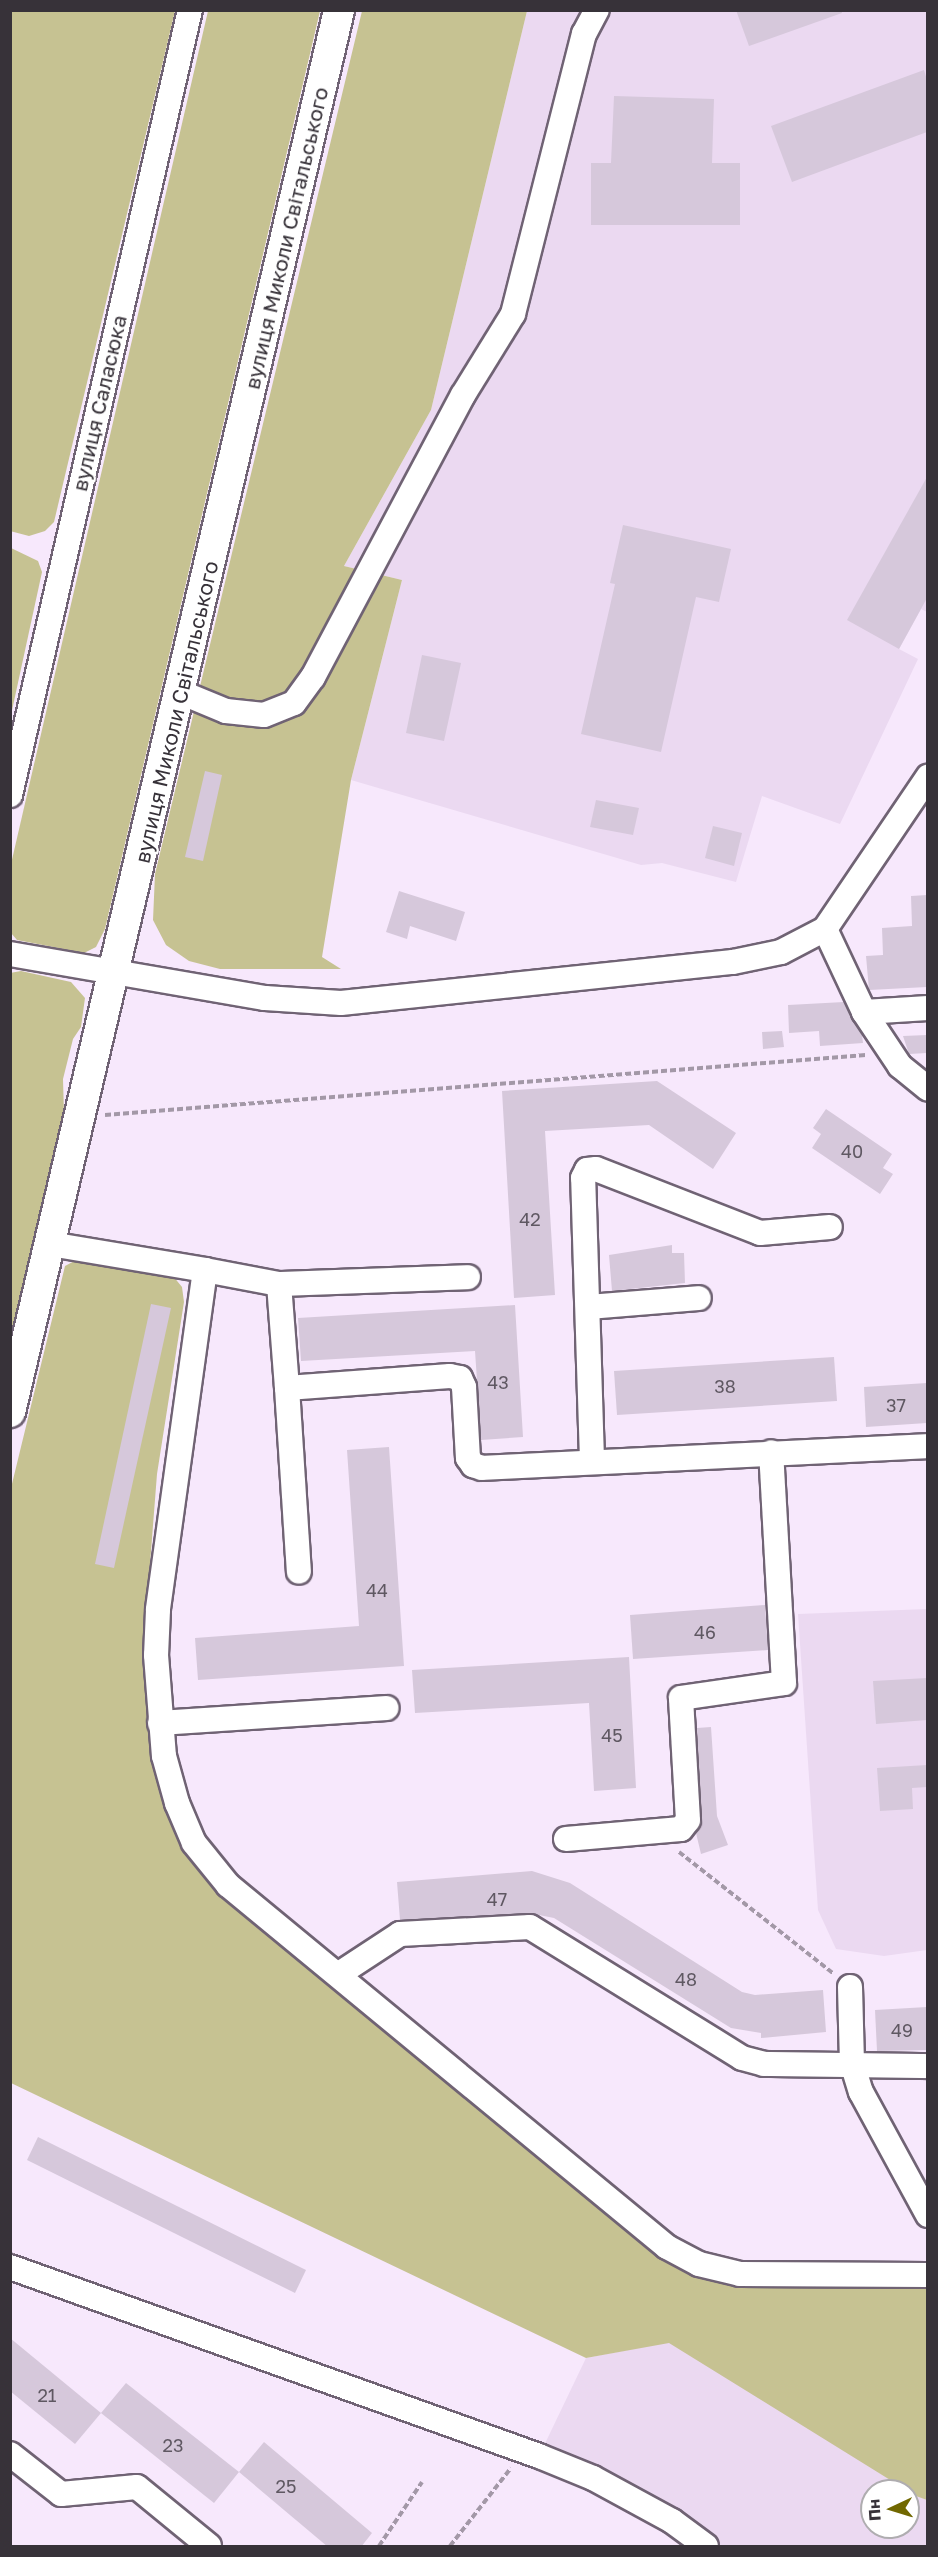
<!DOCTYPE html>
<html>
<head>
<meta charset="utf-8">
<style>
	body { margin:0 }
	#map { position:relative; width:938px; height:2557px; overflow:hidden; background:#f7e8fc; font-family:"Golos Text",sans-serif }
	div>[style] { position:absolute }
	[style*='--x'] { left:calc(var(--x)*1px); top:calc(var(--y)*1px); width:calc(var(--w)*1px); rotate:calc(var(--a)*1deg) }
	.built>* { inset:0; background:#ebd9f1 }
	.green>* { inset:0; background:#c6c292 }
	.building>* { inset:0; background:#d6c8db }
	.path>* { height:4px; margin-top:-2px; transform-origin:0; background:repeating-linear-gradient(90deg,#a398a7 0 6px,transparent 0 9px) }
	.roads { filter:drop-shadow(2px 0 #706374) drop-shadow(-2px 0 #706374) drop-shadow(0 2px #706374) drop-shadow(0 -2px #706374) }
	.minor>* { height:24px; margin:-12px; padding:0 12px; transform-origin:12px; border-radius:12px; background:#fff }
	.major>* { height:30px; margin:-15px; padding:0 15px; transform-origin:15px; border-radius:15px; background:#fff }
	span { translate:-50% -50%; white-space:nowrap; text-align:center; line-height:1.15; -webkit-text-stroke:4.5px #fff; paint-order:stroke }
	.number-label { font-size:18px; color:#5f5862 }
	.number-label span { -webkit-text-stroke-width:0 }
	.street-label { font-size:21px; color:#373239 }
	.frame { position:absolute; inset:0; border:12px solid #373239; pointer-events:none }
	.north { position:absolute; left:860px; top:2479px; width:60px; height:60px; box-sizing:border-box; background:#fff; border:2px solid #afadb0; border-radius:50%; rotate:266deg; font-size:16px; font-weight:700; line-height:24px; text-align:center; color:#373239 }
	.north::after { content:''; display:block; margin:auto; width:21px; height:27px; background:#716800; clip-path:polygon(50% 0,100% 100%,50% 72%,0 100%) }
</style>
</head>
<body>
<div id="map">
	<div class="built">
		<div style="clip-path:polygon(527px 11px,927px 11px,927px 612px,921px 609px,899px 649px,918px 659px,840px 824px,762px 796px,736px 882px,662px 863px,641px 865px,351px 780px,402px 580px,344px 566px,431px 410px)"></div>
		<div style="clip-path:polygon(927px 1609px,927px 1950px,884px 1956px,836px 1949px,818px 1910px,798px 1614px)"></div>
		<div style="clip-path:polygon(669px 2342px,704px 2361px,908px 2491px,872px 2491px,872px 2527px,908px 2527px,908px 2491px,927px 2500px,927px 2546px,706px 2546px,539px 2456px,586px 2358px)"></div>
	</div>
	<div class="green">
		<div style="clip-path:polygon(11px 10px,175px 11px,54px 522px,45px 531px,29px 536px,10px 531px)"></div>
		<div style="clip-path:polygon(208px 11px,320px 11px,105px 929px,96px 947px,84px 953px,17px 940px,11px 933px,11px 864px)"></div>
		<div style="clip-path:polygon(362px 11px,527px 11px,431px 410px,344px 566px,402px 580px,351px 780px,322px 957px,341px 969px,220px 969px,189px 961px,166px 945px,153px 920px,155px 874px)"></div>
		<div style="clip-path:polygon(11px 548px,38px 561px,42px 572px,11px 715px)"></div>
		<div style="clip-path:polygon(21px 971px,71px 982px,85px 998px,81px 1027px,73px 1039px,63px 1079px,64px 1114px,11px 1336px,10px 973px)"></div>
		<div style="clip-path:polygon(80px 1258px,173px 1276px,182px 1287px,184px 1302px,157px 1474px,143px 1654px,151px 1753px,164px 1807px,185px 1851px,661px 2257px,739px 2285px,927px 2288px,927px 2500px,916px 2496px,669px 2343px,586px 2358px,11px 2083px,11px 1488px,65px 1266px)"></div>
	</div>
	<div class="building">
		<div style="clip-path:polygon(736px 10px,841px 10px,842px 13px,749px 46px)"></div>
		<div style="clip-path:polygon(924px 70px,927px 80px,927px 132px,792px 182px,771px 126px)"></div>
		<div style="clip-path:polygon(614px 96px,714px 99px,712px 163px,740px 163px,740px 225px,591px 225px,591px 163px,611px 163px)"></div>
		<div style="clip-path:polygon(927px 477px,927px 598px,899px 649px,847px 620px)"></div>
		<div style="clip-path:polygon(623px 525px,731px 549px,719px 602px,696px 597px,661px 752px,581px 734px,615px 584px,610px 583px)"></div>
		<div style="clip-path:polygon(422px 655px,461px 663px,444px 741px,406px 733px)"></div>
		<div style="clip-path:polygon(205px 771px,222px 775px,203px 861px,185px 857px)"></div>
		<div style="clip-path:polygon(596px 800px,639px 808px,633px 835px,590px 827px)"></div>
		<div style="clip-path:polygon(713px 826px,742px 833px,734px 866px,705px 858px)"></div>
		<div style="clip-path:polygon(399px 891px,465px 912px,456px 941px,410px 926px,407px 939px,386px 932px)"></div>
		<div style="clip-path:polygon(927px 895px,927px 987px,869px 990px,866px 956px,883px 955px,882px 928px,912px 926px,911px 896px)"></div>
		<div style="clip-path:polygon(844px 1002px,862px 1035px,863px 1043px,820px 1046px,819px 1031px,789px 1033px,788px 1005px)"></div>
		<div style="clip-path:polygon(782px 1031px,784px 1047px,763px 1049px,762px 1032px)"></div>
		<div style="clip-path:polygon(927px 1035px,927px 1053px,909px 1054px,903px 1036px)"></div>
		<div style="clip-path:polygon(657px 1081px,736px 1133px,713px 1169px,649px 1125px,545px 1131px,555px 1295px,514px 1298px,502px 1091px)"></div>
		<div style="clip-path:polygon(826px 1109px,892px 1154px,883px 1168px,893px 1174px,880px 1194px,812px 1148px,821px 1134px,813px 1128px)"></div>
		<div style="clip-path:polygon(672px 1245px,672px 1253px,684px 1253px,685px 1283px,612px 1291px,609px 1255px)"></div>
		<div style="clip-path:polygon(151px 1304px,171px 1308px,114px 1568px,95px 1564px)"></div>
		<div style="clip-path:polygon(515px 1305px,523px 1437px,481px 1440px,475px 1351px,301px 1361px,298px 1318px)"></div>
		<div style="clip-path:polygon(834px 1357px,837px 1401px,617px 1415px,614px 1371px)"></div>
		<div style="clip-path:polygon(927px 1383px,927px 1423px,866px 1427px,864px 1387px)"></div>
		<div style="clip-path:polygon(389px 1447px,404px 1666px,198px 1680px,195px 1638px,359px 1626px,347px 1450px)"></div>
		<div style="clip-path:polygon(765px 1605px,768px 1650px,633px 1659px,630px 1615px)"></div>
		<div style="clip-path:polygon(629px 1657px,636px 1788px,594px 1791px,589px 1703px,415px 1713px,412px 1670px)"></div>
		<div style="clip-path:polygon(927px 1678px,927px 1720px,876px 1724px,873px 1681px)"></div>
		<div style="clip-path:polygon(711px 1727px,717px 1816px,728px 1845px,701px 1854px,696px 1833px,702px 1819px,697px 1728px)"></div>
		<div style="clip-path:polygon(927px 1765px,927px 1787px,912px 1788px,913px 1809px,880px 1811px,877px 1768px)"></div>
		<div style="clip-path:polygon(532px 1871px,570px 1883px,742px 1992px,755px 1995px,823px 1990px,826px 2032px,761px 2038px,761px 2033px,731px 2028px,554px 1918px,529px 1913px,400px 1920px,397px 1882px)"></div>
		<div style="clip-path:polygon(927px 2007px,927px 2050px,877px 2051px,875px 2010px)"></div>
		<div style="clip-path:polygon(38px 2137px,306px 2270px,295px 2293px,27px 2160px)"></div>
		<div style="clip-path:polygon(10px 2338px,101px 2413px,75px 2444px,10px 2391px)"></div>
		<div style="clip-path:polygon(126px 2383px,239px 2472px,214px 2503px,101px 2413px)"></div>
		<div style="clip-path:polygon(264px 2442px,372px 2533px,361px 2547px,328px 2547px,239px 2472px)"></div>
	</div>
	<div class="path">
		<div style="--x:105;--y:1115;--w:763;--a:-4.51"></div>
		<div style="--x:679;--y:1852;--w:196;--a:38.2"></div>
		<div style="--x:379;--y:2546;--w:77;--a:-56.1"></div>
		<div style="--x:450;--y:2546;--w:99;--a:-52"></div>
	</div>
	<div class="roads">
		<div class="minor">
			<div style="--x:180;--y:692;--w:50;--a:22.4"></div>
			<div style="--x:226;--y:711;--w:38;--a:6"></div>
			<div style="--x:264;--y:715;--w:32;--a:-22"></div>
			<div style="--x:294;--y:703;--w:32;--a:-54"></div>
			<div style="--x:313;--y:677;--w:319;--a:-62"></div>
			<div style="--x:463;--y:395;--w:95;--a:-58.3"></div>
			<div style="--x:513;--y:314;--w:289;--a:-75.8"></div>
			<div style="--x:584;--y:34;--w:27;--a:-62"></div>
			<div style="--x:10;--y:795;--w:805;--a:-77.09"></div>
			<div style="--x:825;--y:929;--w:92;--a:64.8"></div>
			<div style="--x:864;--y:1012;--w:64;--a:-3.6"></div>
			<div style="--x:10;--y:954;--w:259;--a:9.8"></div>
			<div style="--x:265;--y:998;--w:76;--a:3.8"></div>
			<div style="--x:341;--y:1003;--w:394;--a:-6"></div>
			<div style="--x:733;--y:962;--w:49;--a:-11.8"></div>
			<div style="--x:781;--y:952;--w:50;--a:-27.6"></div>
			<div style="--x:825;--y:929;--w:184;--a:-55.9"></div>
			<div style="--x:864;--y:1012;--w:65;--a:56.3"></div>
			<div style="--x:900;--y:1066;--w:36;--a:39"></div>
			<div style="--x:50;--y:1244;--w:157;--a:9.5"></div>
			<div style="--x:205;--y:1270;--w:343;--a:97.9"></div>
			<div style="--x:158;--y:1610;--w:45;--a:92.5"></div>
			<div style="--x:156;--y:1655;--w:101;--a:85.5"></div>
			<div style="--x:164;--y:1756;--w:49;--a:74.5"></div>
			<div style="--x:177;--y:1803;--w:43;--a:67"></div>
			<div style="--x:194;--y:1843;--w:54;--a:51"></div>
			<div style="--x:228;--y:1885;--w:569;--a:39.51"></div>
			<div style="--x:667;--y:2247;--w:36;--a:28"></div>
			<div style="--x:699;--y:2264;--w:42;--a:13.7"></div>
			<div style="--x:740;--y:2274;--w:188;--a:0.3"></div>
			<div style="--x:205;--y:1270;--w:75;--a:10.7"></div>
			<div style="--x:279;--y:1284;--w:104;--a:85.6"></div>
			<div style="--x:287;--y:1388;--w:163;--a:-4.2"></div>
			<div style="--x:450;--y:1376;--w:10;--a:11"></div>
			<div style="--x:460;--y:1378;--w:10;--a:66"></div>
			<div style="--x:464;--y:1387;--w:71;--a:86.8"></div>
			<div style="--x:468;--y:1458;--w:9;--a:54"></div>
			<div style="--x:473;--y:1465;--w:9;--a:18"></div>
			<div style="--x:482;--y:1468;--w:447;--a:-2.8"></div>
			<div style="--x:279;--y:1284;--w:189;--a:-2.1"></div>
			<div style="--x:588;--y:1307;--w:111;--a:-4.6"></div>
			<div style="--x:287;--y:1388;--w:184;--a:86.3"></div>
			<div style="--x:592;--y:1460;--w:282;--a:-91.8"></div>
			<div style="--x:583;--y:1178;--w:9;--a:-63"></div>
			<div style="--x:587;--y:1170;--w:9;--a:-6"></div>
			<div style="--x:596;--y:1169;--w:176;--a:21.3"></div>
			<div style="--x:760;--y:1233;--w:70;--a:-4.9"></div>
			<div style="--x:160;--y:1723;--w:227;--a:-3.8"></div>
			<div style="--x:566;--y:1839;--w:115;--a:-5"></div>
			<div style="--x:681;--y:1829;--w:11;--a:-52"></div>
			<div style="--x:688;--y:1820;--w:122;--a:-93.3"></div>
			<div style="--x:681;--y:1698;--w:104;--a:-8.3"></div>
			<div style="--x:784;--y:1683;--w:231;--a:-93.2"></div>
			<div style="--x:339;--y:1974;--w:73;--a:-33.3"></div>
			<div style="--x:400;--y:1934;--w:130;--a:-3.1"></div>
			<div style="--x:530;--y:1927;--w:249;--a:31.7"></div>
			<div style="--x:742;--y:2058;--w:23;--a:15"></div>
			<div style="--x:764;--y:2064;--w:164;--a:0.7"></div>
			<div style="--x:850;--y:1987;--w:76;--a:88.5"></div>
			<div style="--x:852;--y:2063;--w:30;--a:73"></div>
			<div style="--x:861;--y:2092;--w:140;--a:61.4"></div>
			<div style="--x:10;--y:2267;--w:562;--a:19.66"></div>
			<div style="--x:539;--y:2456;--w:58;--a:22.2"></div>
			<div style="--x:593;--y:2478;--w:90;--a:28.6"></div>
			<div style="--x:672;--y:2521;--w:42;--a:36.3"></div>
			<div style="--x:10;--y:2454;--w:65;--a:38.1"></div>
			<div style="--x:61;--y:2494;--w:76;--a:-5.3"></div>
			<div style="--x:137;--y:2487;--w:93;--a:39.3"></div>
		</div>
		<div class="major">
			<div style="--x:10;--y:1412;--w:1440;--a:-76.79"></div>
		</div>
	</div>
	<div class="number-label">
		<span style="left:852px;top:1151px">40</span>
		<span style="left:530px;top:1219px">42</span>
		<span style="left:498px;top:1382px">43</span>
		<span style="left:725px;top:1386px">38</span>
		<span style="left:896px;top:1405px">37</span>
		<span style="left:377px;top:1590px">44</span>
		<span style="left:705px;top:1632px">46</span>
		<span style="left:612px;top:1735px">45</span>
		<span style="left:497px;top:1899px">47</span>
		<span style="left:686px;top:1979px">48</span>
		<span style="left:902px;top:2030px">49</span>
		<span style="left:47px;top:2395px">21</span>
		<span style="left:173px;top:2445px">23</span>
		<span style="left:286px;top:2486px">25</span>
	</div>
	<div class="street-label">
		<span style="left:286px;top:238px;rotate:-77deg">вулиця Миколи Світальського</span>
		<span style="left:99px;top:403px;rotate:-77deg">вулиця Саласюка</span>
		<span style="left:176px;top:712px;rotate:-77deg">вулиця Миколи Світальського</span>
	</div>
	<div class="frame"></div>
	<div class="north">Пн</div>
</div>
</body>
</html>
